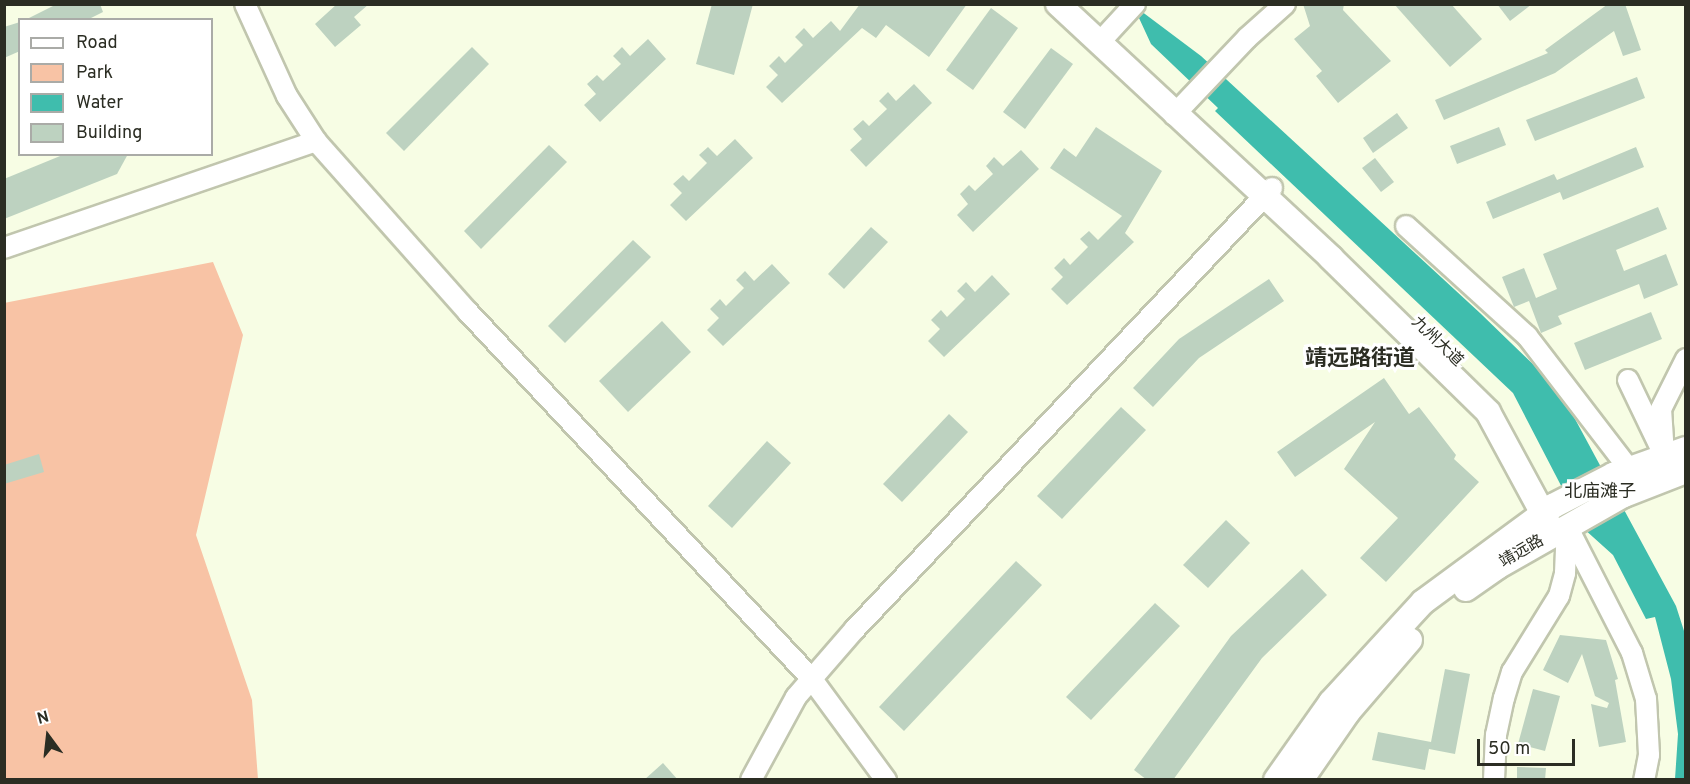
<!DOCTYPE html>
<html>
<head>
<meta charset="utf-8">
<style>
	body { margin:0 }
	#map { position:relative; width:1690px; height:784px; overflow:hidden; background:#f7fde4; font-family:Overpass,"Noto Sans SC",sans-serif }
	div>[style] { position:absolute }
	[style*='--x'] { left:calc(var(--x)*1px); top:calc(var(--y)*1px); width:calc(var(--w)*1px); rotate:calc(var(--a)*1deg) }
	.green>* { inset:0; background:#f8c3a5 }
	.water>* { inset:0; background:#3fbdad }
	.building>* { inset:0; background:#bdd2c0 }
	.roads { filter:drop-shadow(2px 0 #c1c6ae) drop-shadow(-2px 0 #c1c6ae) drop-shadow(0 2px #c1c6ae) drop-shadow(0 -2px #c1c6ae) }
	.minor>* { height:20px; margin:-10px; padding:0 10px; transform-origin:10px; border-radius:10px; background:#fff }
	.major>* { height:24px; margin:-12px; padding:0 12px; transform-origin:12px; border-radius:12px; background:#fff }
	span { translate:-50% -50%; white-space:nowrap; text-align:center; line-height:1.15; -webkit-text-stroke:6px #fff; paint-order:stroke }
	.street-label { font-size:16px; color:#2b2d23 }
	.neighbourhood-label { font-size:18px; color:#2b2d23 }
	.district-label { font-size:22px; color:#2b2d23; font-weight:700 }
	.frame { position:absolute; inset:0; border:6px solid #2b2d23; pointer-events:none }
	.legend { position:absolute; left:18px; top:18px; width:195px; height:138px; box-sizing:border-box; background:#fff; border:2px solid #aaaba7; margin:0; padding:8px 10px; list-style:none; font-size:18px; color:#2b2d23 }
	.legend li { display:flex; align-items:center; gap:12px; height:30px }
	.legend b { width:30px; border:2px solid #aaaba7 }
	.north { position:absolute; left:18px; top:706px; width:60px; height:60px; -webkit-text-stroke:4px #fff; paint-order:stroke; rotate:345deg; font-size:16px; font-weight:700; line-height:24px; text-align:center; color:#2b2d23 }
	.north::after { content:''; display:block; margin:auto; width:21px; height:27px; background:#2b2d23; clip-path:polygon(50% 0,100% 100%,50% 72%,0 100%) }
	.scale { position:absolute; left:1477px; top:739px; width:98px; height:27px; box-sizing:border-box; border:3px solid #2b2d23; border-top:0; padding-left:8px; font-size:18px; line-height:21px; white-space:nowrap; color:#2b2d23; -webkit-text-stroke:4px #fff; paint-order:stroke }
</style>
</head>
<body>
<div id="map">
	<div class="green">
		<div style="clip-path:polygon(213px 262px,243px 335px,196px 535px,252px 700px,258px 779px,5px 779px,4px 303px)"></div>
	</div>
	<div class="water">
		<div style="clip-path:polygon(1133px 5px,1201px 56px,1480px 313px,1540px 371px,1568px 406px,1676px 606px,1685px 634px,1685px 779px,1675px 779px,1678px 734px,1671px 679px,1655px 617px,1646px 619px,1613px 555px,1583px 528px,1513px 393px,1215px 111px,1218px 108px,1151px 44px)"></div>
	</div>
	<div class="building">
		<div style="clip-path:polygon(57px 4px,100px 4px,103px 12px,87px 20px,25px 20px)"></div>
		<div style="clip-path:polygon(337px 4px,369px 4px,354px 17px,361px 25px,335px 47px,315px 24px)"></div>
		<div style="clip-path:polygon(712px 4px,753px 4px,734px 75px,696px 64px)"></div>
		<div style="clip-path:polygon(860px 4px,967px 4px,929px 57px,886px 25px,876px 38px,862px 28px,782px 103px,766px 87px,778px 75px,769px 66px,779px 56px,785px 63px,803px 45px,795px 37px,804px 28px,813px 38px,831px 21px,840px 31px)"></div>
		<div style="clip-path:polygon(1303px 4px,1344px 4px,1343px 10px,1391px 61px,1338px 103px,1316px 76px,1322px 71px,1294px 39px,1310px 26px)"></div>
		<div style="clip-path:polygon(1394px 4px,1451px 4px,1482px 39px,1450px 67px)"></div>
		<div style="clip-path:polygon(1497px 4px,1532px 4px,1510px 21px)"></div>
		<div style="clip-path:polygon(1608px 4px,1625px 4px,1641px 50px,1623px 56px,1614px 31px,1555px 73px,1444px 120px,1435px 100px,1548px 53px,1545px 50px)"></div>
		<div style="clip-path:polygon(991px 8px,1018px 28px,973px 90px,946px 70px)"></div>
		<div style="clip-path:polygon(20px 22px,20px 51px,4px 58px,4px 27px)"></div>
		<div style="clip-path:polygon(648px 39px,666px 59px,600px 122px,584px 105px,596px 94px,587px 84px,597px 75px,603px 81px,621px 64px,613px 56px,622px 47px,630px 56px)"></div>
		<div style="clip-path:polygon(472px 47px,489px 64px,404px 151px,386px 133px)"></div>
		<div style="clip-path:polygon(1051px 48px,1073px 64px,1025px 129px,1003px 112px)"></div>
		<div style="clip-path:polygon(1637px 77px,1645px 98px,1535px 141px,1526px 120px)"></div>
		<div style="clip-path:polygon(914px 84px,932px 103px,866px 167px,850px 150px,862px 139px,853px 129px,863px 120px,869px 126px,887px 109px,879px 101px,888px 92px,896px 101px)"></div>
		<div style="clip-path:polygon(1397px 113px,1408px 128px,1373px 153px,1363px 138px)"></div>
		<div style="clip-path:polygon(1096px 127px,1162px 171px,1125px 233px,1134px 242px,1067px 305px,1051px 289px,1063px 277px,1054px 268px,1064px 258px,1070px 265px,1088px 247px,1080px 239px,1089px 231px,1098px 240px,1122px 216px,1050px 168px,1064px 148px,1076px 157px)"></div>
		<div style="clip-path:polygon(1499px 127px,1506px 145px,1457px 164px,1450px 146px)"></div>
		<div style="clip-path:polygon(735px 139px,753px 158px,686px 221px,670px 205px,682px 193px,673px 184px,683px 175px,689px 181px,707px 163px,699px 155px,708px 147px,717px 156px)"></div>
		<div style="clip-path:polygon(549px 145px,567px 162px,481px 249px,464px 231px)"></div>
		<div style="clip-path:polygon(1636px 147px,1644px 167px,1563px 200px,1560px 192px,1493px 219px,1486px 202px,1554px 174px,1557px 180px)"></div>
		<div style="clip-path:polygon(1021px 150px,1039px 169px,973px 232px,957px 215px,968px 204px,960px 194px,969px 185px,975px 191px,993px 174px,986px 166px,994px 157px,1003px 166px)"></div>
		<div style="clip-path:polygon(65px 154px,128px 154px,117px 174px,4px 219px,4px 179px)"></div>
		<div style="clip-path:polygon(1375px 158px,1394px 182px,1381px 192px,1362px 168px)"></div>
		<div style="clip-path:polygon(1658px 207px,1667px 229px,1616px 250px,1624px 271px,1666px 254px,1678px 285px,1644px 299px,1639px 284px,1558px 316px,1562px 324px,1541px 333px,1529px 301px,1514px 307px,1502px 277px,1524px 268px,1536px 298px,1557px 289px,1543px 254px)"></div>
		<div style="clip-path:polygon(871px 227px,888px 242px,844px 289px,828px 274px)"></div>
		<div style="clip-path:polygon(633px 240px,651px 257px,565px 343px,548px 326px)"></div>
		<div style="clip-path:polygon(772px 264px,790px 283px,723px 346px,707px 330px,719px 318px,710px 309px,720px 299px,726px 306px,744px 288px,736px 280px,745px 271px,754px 281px)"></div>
		<div style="clip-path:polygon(992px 275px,1010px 294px,944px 357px,928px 341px,940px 329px,931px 320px,941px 310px,947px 317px,965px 299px,957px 291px,966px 282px,975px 292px)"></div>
		<div style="clip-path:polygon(1269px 279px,1284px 301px,1199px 358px,1153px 407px,1133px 388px,1179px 339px)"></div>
		<div style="clip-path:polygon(1651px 312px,1662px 339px,1585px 370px,1574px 343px)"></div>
		<div style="clip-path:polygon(662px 321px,691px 352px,628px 412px,599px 381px)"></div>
		<div style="clip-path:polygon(1384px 378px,1409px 414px,1419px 407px,1456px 455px,1454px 459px,1479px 482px,1386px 582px,1360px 558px,1398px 518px,1344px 469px,1375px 422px,1295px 477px,1277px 452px)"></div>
		<div style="clip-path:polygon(1121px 407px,1146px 430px,1062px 519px,1037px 496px)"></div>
		<div style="clip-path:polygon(949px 414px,968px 432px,902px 502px,883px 484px)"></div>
		<div style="clip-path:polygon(767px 441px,791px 463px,732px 528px,708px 506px)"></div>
		<div style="clip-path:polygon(39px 454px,44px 472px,4px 484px,4px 465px)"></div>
		<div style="clip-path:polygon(1226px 520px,1250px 543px,1208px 588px,1183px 565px)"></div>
		<div style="clip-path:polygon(1016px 561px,1042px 585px,904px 731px,879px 707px)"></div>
		<div style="clip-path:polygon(1302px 569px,1327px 595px,1262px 658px,1173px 780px,1147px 780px,1134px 770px,1231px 636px)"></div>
		<div style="clip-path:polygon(1155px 603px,1180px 626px,1091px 720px,1066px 697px)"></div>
		<div style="clip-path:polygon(1560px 635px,1606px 640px,1618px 679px,1615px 680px,1626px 742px,1599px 747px,1591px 704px,1607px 708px,1609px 703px,1595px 696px,1582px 654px,1568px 683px,1543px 670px)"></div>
		<div style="clip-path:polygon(1445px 669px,1470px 674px,1455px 754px,1429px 749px,1425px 770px,1372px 760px,1378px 732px,1431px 742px)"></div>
		<div style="clip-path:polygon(1533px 689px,1560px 696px,1545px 751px,1518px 744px)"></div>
		<div style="clip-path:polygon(663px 763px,678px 780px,644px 780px)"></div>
		<div style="clip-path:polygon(1517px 767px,1546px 768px,1545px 780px,1517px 780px)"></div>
	</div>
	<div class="roads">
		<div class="minor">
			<div style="--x:245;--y:4;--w:101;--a:65.5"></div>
			<div style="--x:287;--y:96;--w:54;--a:57.2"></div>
			<div style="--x:316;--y:141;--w:229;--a:48.4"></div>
			<div style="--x:468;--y:312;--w:502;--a:46.86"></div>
			<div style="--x:811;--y:678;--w:127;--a:53.7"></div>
			<div style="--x:1099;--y:43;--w:53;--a:-47.3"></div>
			<div style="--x:1174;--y:115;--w:106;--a:-46.5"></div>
			<div style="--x:1247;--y:38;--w:51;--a:-41.8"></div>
			<div style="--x:1406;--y:226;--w:164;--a:42.3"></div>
			<div style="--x:1527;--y:336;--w:168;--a:52.5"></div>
			<div style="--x:4;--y:248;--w:330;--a:-18.9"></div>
			<div style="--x:1628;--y:380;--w:81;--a:64.4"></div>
			<div style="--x:1664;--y:455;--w:46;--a:-93.7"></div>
			<div style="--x:1661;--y:409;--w:56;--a:-63.4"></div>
			<div style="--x:1567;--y:526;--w:143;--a:62.9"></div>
			<div style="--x:1632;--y:653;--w:48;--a:73.1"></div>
			<div style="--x:1646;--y:699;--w:56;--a:86.9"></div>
			<div style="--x:1649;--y:755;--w:25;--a:101"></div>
			<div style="--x:751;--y:780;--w:94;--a:-61.5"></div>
			<div style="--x:796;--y:697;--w:90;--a:-49.1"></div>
			<div style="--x:855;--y:629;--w:607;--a:-46.6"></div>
			<div style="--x:1494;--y:780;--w:45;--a:-87.5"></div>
			<div style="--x:1496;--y:735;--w:38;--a:-78"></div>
			<div style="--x:1504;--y:698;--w:27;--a:-73"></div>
			<div style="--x:1512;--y:672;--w:89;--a:-58.3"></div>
			<div style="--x:1559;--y:596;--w:24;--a:-75"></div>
			<div style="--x:1565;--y:573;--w:47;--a:-87.6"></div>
		</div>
		<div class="major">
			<div style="--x:1058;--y:4;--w:373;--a:42.9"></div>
			<div style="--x:1331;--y:258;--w:220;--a:44.4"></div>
			<div style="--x:1488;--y:412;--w:139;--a:61.6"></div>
			<div style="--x:1466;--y:589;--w:38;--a:-35"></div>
			<div style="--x:1497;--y:567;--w:146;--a:-29.6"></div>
			<div style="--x:1624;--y:495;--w:66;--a:-21.2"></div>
			<div style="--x:1276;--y:780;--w:95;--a:-54.8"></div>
			<div style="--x:1331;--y:702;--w:136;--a:-47.4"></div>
			<div style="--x:1423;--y:602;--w:162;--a:-36.4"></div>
			<div style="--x:1553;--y:506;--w:68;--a:-27.3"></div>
			<div style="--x:1613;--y:475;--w:77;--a:-19.6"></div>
			<div style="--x:1301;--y:780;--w:83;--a:-55.3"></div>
			<div style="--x:1348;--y:712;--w:95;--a:-49.3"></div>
		</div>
	</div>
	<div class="street-label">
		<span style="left:1437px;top:342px;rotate:44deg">九州大道</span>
		<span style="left:1522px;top:552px;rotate:-30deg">靖远路</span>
	</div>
	<div class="neighbourhood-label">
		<span style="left:1600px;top:493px">北庙滩子</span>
	</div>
	<div class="district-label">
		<span style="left:1360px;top:360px">靖远路街道</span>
	</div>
	<div class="frame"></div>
	<ul class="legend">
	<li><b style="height:8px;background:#fff"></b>Road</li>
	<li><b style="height:16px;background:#f8c3a5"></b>Park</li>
	<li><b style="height:16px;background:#3fbdad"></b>Water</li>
	<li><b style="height:16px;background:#bdd2c0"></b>Building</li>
	</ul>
	<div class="north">N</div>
	<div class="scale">50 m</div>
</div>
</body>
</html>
